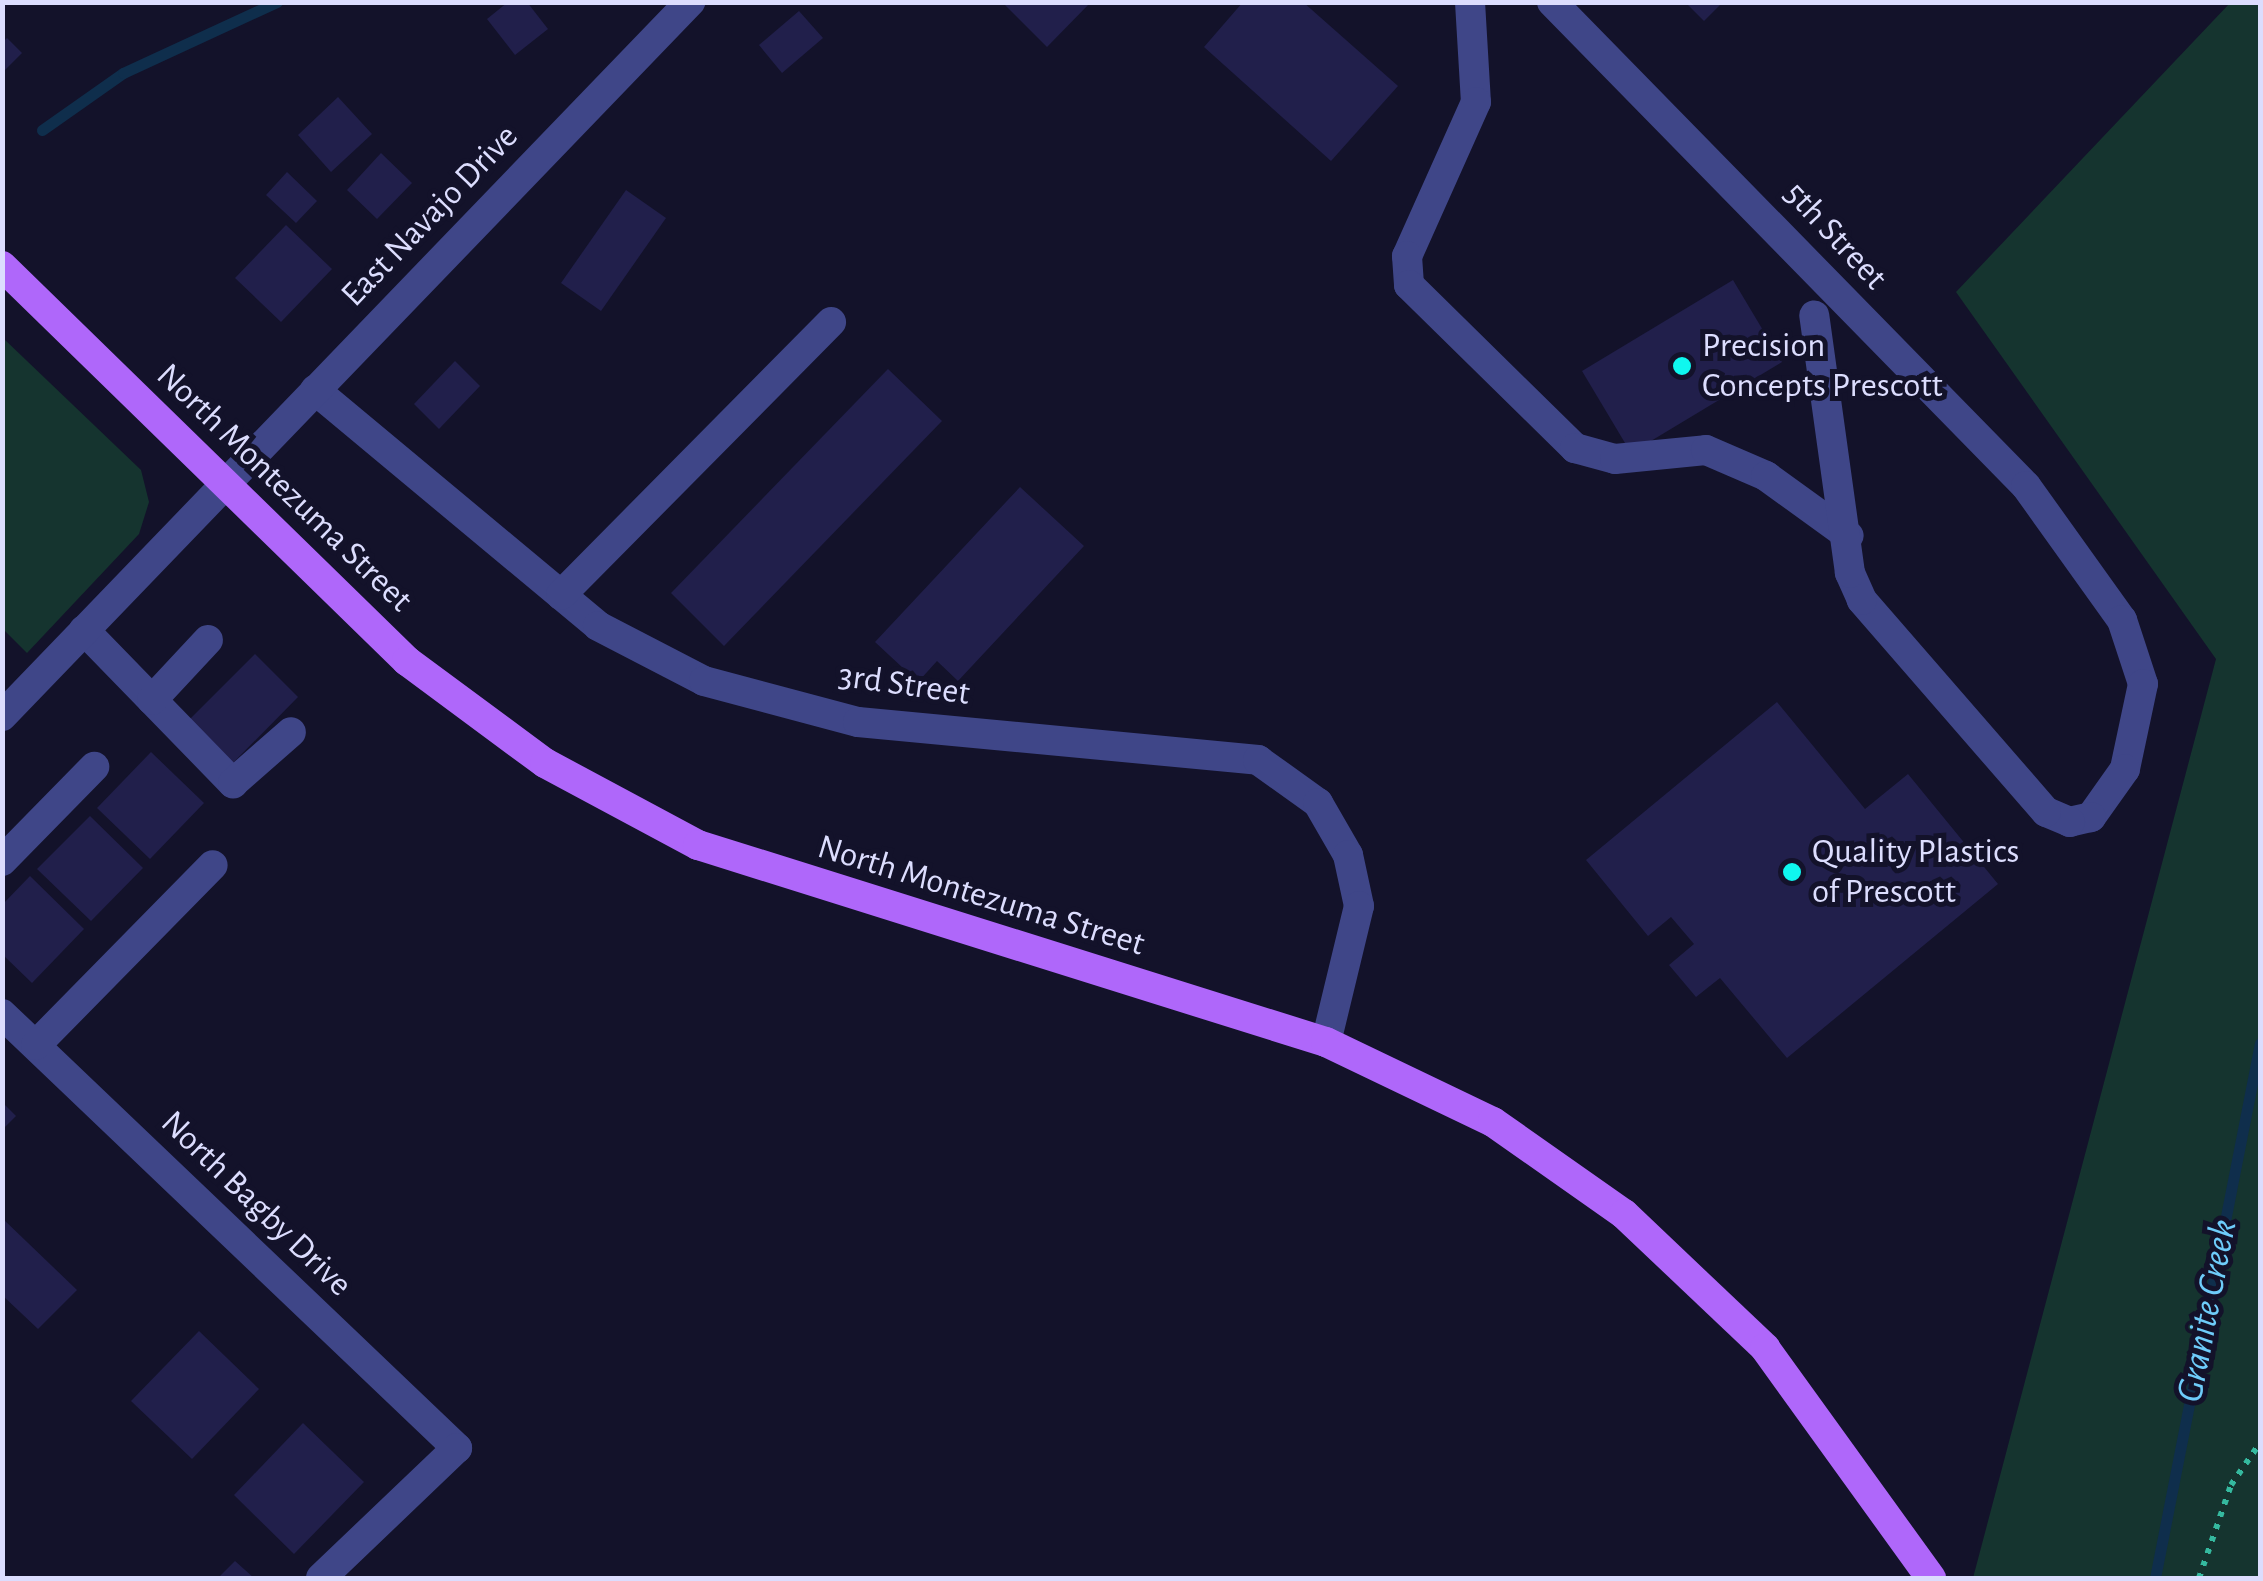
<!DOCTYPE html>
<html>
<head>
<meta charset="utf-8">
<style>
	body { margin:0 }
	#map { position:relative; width:2263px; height:1581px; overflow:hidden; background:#13122a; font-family:"Alegreya Sans",sans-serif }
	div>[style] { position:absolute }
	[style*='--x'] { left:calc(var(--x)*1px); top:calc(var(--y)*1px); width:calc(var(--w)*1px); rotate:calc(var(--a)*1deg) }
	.green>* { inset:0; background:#15342f }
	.stream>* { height:11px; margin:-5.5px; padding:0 5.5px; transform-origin:5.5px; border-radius:5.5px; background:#0f2e4c }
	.building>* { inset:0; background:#211f4b }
	.path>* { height:6px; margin-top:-3px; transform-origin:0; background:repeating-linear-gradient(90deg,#35b99f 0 5px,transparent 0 13px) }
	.minor>* { height:30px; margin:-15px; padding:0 15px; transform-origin:15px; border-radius:15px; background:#3f4688 }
	.major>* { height:30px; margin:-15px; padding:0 15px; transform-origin:15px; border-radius:15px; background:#af67fa }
	.dots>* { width:28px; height:28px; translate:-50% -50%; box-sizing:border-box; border:5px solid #13122a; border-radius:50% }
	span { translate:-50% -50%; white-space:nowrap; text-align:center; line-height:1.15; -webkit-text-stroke:10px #13122a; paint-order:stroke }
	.street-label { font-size:35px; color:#dcddfe }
	.poi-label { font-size:35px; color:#dcddfe }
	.left { translate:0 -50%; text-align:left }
	.water-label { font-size:38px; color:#6eccfa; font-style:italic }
	.frame { position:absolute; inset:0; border:5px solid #dcddfe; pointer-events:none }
</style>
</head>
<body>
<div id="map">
	<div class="green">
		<div style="clip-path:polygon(2230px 3px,2260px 3px,2260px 1578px,1973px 1578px,2216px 659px,1956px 292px)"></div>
		<div style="clip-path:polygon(3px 338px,141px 470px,149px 502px,139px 534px,27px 653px,3px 629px)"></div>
	</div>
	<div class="stream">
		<div style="--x:42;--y:130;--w:99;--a:-35.1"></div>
		<div style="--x:123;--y:73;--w:170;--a:-24.8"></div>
		<div style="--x:2155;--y:1578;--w:545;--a:-78.9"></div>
	</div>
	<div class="building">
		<div style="clip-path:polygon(508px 2px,527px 2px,548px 29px,515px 55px,487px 19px)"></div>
		<div style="clip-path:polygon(1002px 2px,1091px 2px,1047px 47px)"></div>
		<div style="clip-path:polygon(1243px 2px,1303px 2px,1398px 86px,1331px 161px,1204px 47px)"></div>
		<div style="clip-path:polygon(1685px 2px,1723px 2px,1704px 21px)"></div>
		<div style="clip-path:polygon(799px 11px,823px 38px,782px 73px,759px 45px)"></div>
		<div style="clip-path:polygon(7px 38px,22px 53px,2px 73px,2px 43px)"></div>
		<div style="clip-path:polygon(338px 97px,372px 134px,331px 172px,298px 135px)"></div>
		<div style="clip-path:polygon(381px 153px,412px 183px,377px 219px,347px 190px)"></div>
		<div style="clip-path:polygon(287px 172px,317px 201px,296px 223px,266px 195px)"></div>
		<div style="clip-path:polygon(626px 190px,666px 218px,601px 311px,561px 283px)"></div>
		<div style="clip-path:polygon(286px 225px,332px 269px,281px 322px,235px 278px)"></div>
		<div style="clip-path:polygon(1733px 280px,1782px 362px,1631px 453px,1582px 371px)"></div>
		<div style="clip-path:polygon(455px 361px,480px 386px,439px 429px,414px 404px)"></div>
		<div style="clip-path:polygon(888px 369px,942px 421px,724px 646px,671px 593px)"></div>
		<div style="clip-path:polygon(1020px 487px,1084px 546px,958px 681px,937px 661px,918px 682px,875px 642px)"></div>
		<div style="clip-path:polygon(255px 654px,298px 697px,230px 766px,186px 723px)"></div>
		<div style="clip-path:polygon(1777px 702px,1865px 809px,1908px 774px,1998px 884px,1787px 1058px,1720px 978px,1696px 997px,1669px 965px,1694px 944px,1671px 917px,1648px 936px,1586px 860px)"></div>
		<div style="clip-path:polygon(151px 752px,204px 803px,150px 859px,97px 808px)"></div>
		<div style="clip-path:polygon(90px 816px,143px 868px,91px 921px,37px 869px)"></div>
		<div style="clip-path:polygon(30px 876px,84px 929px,32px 983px,2px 954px,2px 905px)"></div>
		<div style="clip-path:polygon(2px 1102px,16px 1116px,2px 1130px)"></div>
		<div style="clip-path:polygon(2px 1218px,77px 1290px,38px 1329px,2px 1295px)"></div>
		<div style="clip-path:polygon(199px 1331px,259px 1389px,192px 1459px,131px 1401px)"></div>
		<div style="clip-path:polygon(303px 1423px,364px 1482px,294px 1554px,234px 1495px)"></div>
		<div style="clip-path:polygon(235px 1561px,254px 1578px,218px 1578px)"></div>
	</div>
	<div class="path">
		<div style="--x:2199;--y:1578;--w:98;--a:-71"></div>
		<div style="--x:2231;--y:1485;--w:51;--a:-55.4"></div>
	</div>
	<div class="minor">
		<div style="--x:1470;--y:2;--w:100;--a:86.6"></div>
		<div style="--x:1476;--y:102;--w:169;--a:114.1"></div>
		<div style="--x:1407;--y:256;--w:29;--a:86"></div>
		<div style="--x:1409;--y:285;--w:233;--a:44.5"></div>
		<div style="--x:1575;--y:448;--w:41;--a:15.4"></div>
		<div style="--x:1615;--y:459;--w:91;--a:-5.6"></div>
		<div style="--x:1706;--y:450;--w:65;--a:23.4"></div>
		<div style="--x:1766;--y:476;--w:102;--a:35.9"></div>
		<div style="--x:1552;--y:2;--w:677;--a:45.6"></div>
		<div style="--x:2026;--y:486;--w:165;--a:54.4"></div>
		<div style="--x:2122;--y:620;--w:67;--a:71.8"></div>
		<div style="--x:2143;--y:684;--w:87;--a:102"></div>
		<div style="--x:2125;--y:769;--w:59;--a:125.3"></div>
		<div style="--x:2091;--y:817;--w:22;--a:167"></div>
		<div style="--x:2070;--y:822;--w:26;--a:-157"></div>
		<div style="--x:2046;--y:812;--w:281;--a:-131"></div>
		<div style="--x:1862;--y:600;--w:30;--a:-114"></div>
		<div style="--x:1850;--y:573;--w:260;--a:-97.9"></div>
		<div style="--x:315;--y:390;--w:368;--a:39.8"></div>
		<div style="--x:598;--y:626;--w:119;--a:27.4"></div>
		<div style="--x:704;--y:681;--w:159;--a:14.9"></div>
		<div style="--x:858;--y:722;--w:402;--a:5.4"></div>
		<div style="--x:1258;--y:760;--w:74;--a:35.6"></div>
		<div style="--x:1318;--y:803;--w:60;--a:60"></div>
		<div style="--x:1348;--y:855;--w:52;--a:77.8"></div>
		<div style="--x:1359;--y:906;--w:140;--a:103.6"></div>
		<div style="--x:561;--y:595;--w:384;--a:-45.3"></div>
		<div style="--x:84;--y:630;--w:214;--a:45.8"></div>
		<div style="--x:233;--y:783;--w:77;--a:-41.3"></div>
		<div style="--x:152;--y:700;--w:82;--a:-47"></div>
		<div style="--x:2;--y:716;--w:992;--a:-46.06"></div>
		<div style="--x:2;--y:861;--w:132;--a:-45.6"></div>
		<div style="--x:2;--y:1014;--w:629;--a:43.65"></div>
		<div style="--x:457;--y:1448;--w:188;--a:136.3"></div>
		<div style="--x:36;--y:1045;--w:252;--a:-45.5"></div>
	</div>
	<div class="major">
		<div style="--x:2;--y:266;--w:566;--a:44.28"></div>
		<div style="--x:407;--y:661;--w:172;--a:36.5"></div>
		<div style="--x:545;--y:763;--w:174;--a:28.2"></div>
		<div style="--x:698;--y:845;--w:658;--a:17.42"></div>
		<div style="--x:1326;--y:1042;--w:185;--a:25.6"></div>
		<div style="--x:1493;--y:1122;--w:160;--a:35.1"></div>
		<div style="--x:1624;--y:1214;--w:195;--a:43.5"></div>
		<div style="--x:1765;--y:1348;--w:284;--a:54.2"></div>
	</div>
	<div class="dots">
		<div style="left:1682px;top:366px;background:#0ff7ef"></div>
		<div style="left:1792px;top:872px;background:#0ff7ef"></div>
	</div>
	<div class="street-label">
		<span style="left:430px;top:216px;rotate:-46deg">East Navajo Drive</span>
		<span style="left:1835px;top:236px;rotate:47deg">5th Street</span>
		<span style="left:284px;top:488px;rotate:44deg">North Montezuma Street</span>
		<span style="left:904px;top:685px;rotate:8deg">3rd Street</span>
		<span style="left:981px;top:896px;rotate:17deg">North Montezuma Street</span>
		<span style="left:256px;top:1204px;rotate:44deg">North Bagby Drive</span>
	</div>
	<div class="poi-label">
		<span class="left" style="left:1702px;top:366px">Precision<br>Concepts Prescott</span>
		<span class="left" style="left:1812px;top:872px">Quality Plastics<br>of Prescott</span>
	</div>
	<div class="water-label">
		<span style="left:2208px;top:1311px;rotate:-79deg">Granite Creek</span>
	</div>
	<div class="frame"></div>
</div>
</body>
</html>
